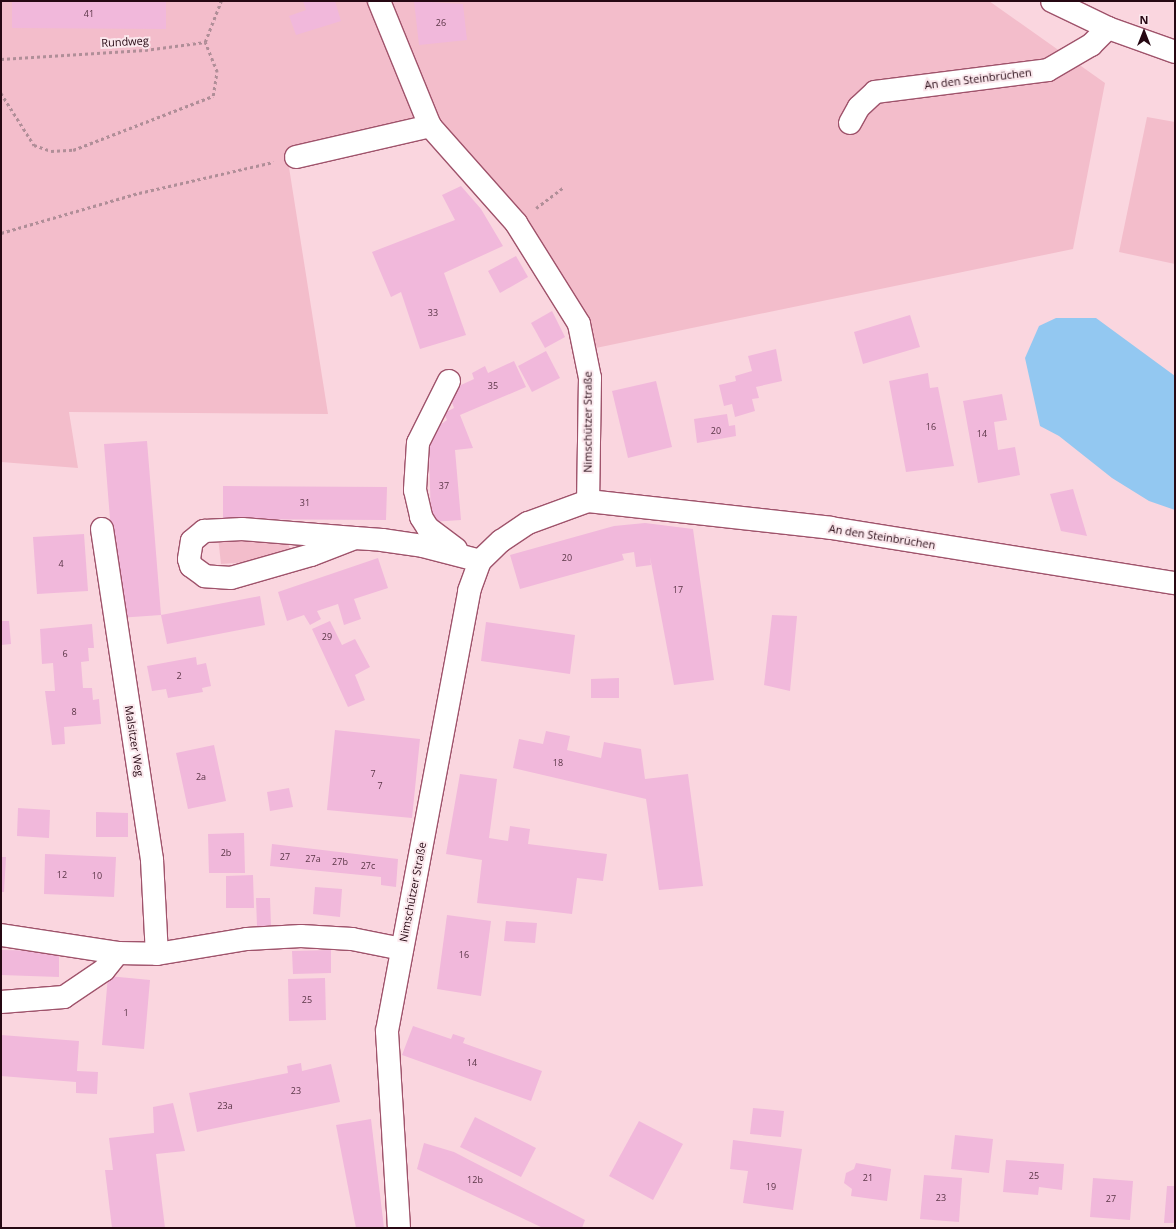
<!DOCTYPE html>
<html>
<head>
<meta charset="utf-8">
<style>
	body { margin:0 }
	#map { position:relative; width:1176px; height:1229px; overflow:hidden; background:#fad6df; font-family:"Open Sans",sans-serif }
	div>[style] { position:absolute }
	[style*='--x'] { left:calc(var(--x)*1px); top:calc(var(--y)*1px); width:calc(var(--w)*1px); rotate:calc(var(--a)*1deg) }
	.green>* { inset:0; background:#f3bdcb }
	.water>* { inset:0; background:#93c8f1 }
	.building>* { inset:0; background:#f1b8db }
	.path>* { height:2.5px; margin-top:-1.25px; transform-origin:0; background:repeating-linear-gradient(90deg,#b08e98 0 3px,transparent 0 6px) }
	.roads { filter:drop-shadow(1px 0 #9f536b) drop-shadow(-1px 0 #9f536b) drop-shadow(0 1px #9f536b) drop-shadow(0 -1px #9f536b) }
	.minor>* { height:22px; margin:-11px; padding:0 11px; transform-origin:11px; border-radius:11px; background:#fff }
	span { translate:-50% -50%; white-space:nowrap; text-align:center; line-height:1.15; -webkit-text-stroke:4px #fbe8ed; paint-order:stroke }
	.number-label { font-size:9px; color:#593445 }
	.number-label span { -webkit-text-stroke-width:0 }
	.street-label { font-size:11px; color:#260813 }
	.frame { position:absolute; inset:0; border:2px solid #260813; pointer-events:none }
	.north { position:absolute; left:1124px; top:12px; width:40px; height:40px; -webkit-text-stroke:3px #fbe8ed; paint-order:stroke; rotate:0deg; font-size:11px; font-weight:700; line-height:16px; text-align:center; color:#260813 }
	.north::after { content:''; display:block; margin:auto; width:14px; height:18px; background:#260813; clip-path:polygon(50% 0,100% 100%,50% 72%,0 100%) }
</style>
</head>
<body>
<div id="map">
	<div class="green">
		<div style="clip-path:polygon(1px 1px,989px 1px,1105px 83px,1073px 249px,591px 349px,516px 223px,430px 126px,288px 161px,328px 414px,69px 412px,78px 468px,1px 462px)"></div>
		<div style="clip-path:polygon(1147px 117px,1175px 122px,1175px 264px,1119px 252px)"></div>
		<div style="clip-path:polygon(218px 537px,287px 540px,291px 552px,277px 560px,221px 564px)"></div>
	</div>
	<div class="water">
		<div style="clip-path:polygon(1056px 318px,1096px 318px,1175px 376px,1175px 510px,1149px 501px,1112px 478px,1059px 436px,1040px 426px,1025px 358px,1039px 326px)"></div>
	</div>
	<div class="building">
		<div style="clip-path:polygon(12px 1px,166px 1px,166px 29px,12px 28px)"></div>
		<div style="clip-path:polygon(303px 1px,335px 1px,341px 21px,296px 35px,289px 16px,306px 10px)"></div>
		<div style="clip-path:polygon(414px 1px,463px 4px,467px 40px,419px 45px)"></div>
		<div style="clip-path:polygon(461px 186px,481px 209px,503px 246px,444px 273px,466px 335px,420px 349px,401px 292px,391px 297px,372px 252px,455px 220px,442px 195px)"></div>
		<div style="clip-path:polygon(516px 256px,528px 277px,500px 293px,488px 271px)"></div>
		<div style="clip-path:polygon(552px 311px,565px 337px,545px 348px,531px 323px)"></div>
		<div style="clip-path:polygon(910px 315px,920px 347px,863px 364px,854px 332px)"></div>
		<div style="clip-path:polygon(776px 349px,782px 381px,756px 387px,759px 398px,752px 399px,755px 411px,735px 417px,732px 404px,724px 406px,719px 385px,736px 381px,735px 376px,752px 371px,748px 356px)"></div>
		<div style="clip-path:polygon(546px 351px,560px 378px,532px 392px,518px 366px)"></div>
		<div style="clip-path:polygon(514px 361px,526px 387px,460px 415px,473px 448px,455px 450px,461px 520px,431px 522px,429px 451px,433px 430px,447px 420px,444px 413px,454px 408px,450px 397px,461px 385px,474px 379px,472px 373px,485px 366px,488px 373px)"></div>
		<div style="clip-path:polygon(928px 373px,930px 388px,938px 387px,954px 466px,906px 472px,889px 381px)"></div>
		<div style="clip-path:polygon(656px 381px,672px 447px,628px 458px,612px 391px)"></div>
		<div style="clip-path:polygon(1002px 394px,1007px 420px,994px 422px,998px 450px,1015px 447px,1020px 475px,978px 483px,963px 401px)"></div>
		<div style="clip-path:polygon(727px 414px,729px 426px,735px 425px,736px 436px,697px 443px,694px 419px)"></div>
		<div style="clip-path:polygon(147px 441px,161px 615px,118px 618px,104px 444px)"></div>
		<div style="clip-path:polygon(223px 486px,387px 487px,386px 520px,223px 519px)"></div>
		<div style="clip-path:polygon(1073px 489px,1087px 536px,1061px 531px,1050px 494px)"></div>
		<div style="clip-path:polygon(645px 523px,693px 529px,714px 680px,674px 685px,650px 557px,651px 565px,636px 567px,634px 552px,622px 554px,624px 560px,520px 589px,510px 555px,614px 526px)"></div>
		<div style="clip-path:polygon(84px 534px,88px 591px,37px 594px,33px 537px)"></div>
		<div style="clip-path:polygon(378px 558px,388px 588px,354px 599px,361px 619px,344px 625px,338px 604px,317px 611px,321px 619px,310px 625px,304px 615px,287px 621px,278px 592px)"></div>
		<div style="clip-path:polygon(260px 596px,265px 625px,167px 644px,161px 615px)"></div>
		<div style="clip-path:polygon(772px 615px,797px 616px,790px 691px,764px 685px)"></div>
		<div style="clip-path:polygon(1px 621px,9px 621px,11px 644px,1px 645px)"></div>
		<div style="clip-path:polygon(330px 621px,342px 645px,355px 639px,370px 667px,355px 675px,365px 700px,348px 707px,312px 629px)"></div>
		<div style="clip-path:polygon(486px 622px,575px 635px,570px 674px,481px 661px)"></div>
		<div style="clip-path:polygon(92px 624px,94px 648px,88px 648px,89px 661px,81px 662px,83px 688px,92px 688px,93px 700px,99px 699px,101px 724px,64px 727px,65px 744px,52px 745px,45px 691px,55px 691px,53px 663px,42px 664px,40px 629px)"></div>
		<div style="clip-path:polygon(196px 657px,197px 665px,206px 663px,211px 686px,202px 688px,203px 692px,168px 698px,166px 689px,152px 691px,147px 666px)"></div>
		<div style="clip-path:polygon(619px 678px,619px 698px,591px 698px,591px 679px)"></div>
		<div style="clip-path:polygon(335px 730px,420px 739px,412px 818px,327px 810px)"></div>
		<div style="clip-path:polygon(546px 731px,570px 736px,567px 750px,601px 758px,604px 742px,641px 749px,645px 779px,688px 774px,703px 886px,659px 890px,646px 799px,513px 768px,519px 739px,543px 744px)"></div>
		<div style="clip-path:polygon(214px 745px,226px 801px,188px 809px,176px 753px)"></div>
		<div style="clip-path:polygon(460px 774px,497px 779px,489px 838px,508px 841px,510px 826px,530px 829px,528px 844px,607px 854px,603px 881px,577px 878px,572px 914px,477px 903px,482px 860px,446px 854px)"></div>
		<div style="clip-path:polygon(289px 788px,293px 807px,270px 811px,267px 792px)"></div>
		<div style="clip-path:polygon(18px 808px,50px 810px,49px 838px,17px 836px)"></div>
		<div style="clip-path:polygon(96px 812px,128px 813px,128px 837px,96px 837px)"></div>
		<div style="clip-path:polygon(244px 833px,245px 873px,209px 873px,208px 834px)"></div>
		<div style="clip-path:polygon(272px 844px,398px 859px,396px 887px,381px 885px,381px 877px,270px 866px)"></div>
		<div style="clip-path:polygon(45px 854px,116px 857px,114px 897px,44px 894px)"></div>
		<div style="clip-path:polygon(1px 857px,6px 857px,4px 892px,1px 892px)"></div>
		<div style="clip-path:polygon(253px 875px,254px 908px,226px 908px,226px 876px)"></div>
		<div style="clip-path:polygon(315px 887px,342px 889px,340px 917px,313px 914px)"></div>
		<div style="clip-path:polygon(256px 898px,270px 898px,271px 926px,257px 926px)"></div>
		<div style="clip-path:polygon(447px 915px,491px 921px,481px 996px,437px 989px)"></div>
		<div style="clip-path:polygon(506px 921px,537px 923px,535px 943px,504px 941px)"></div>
		<div style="clip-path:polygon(1px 950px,59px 951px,59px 977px,1px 975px)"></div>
		<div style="clip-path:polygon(331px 950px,331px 973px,293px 974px,292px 951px)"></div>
		<div style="clip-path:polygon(108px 976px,150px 980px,144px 1049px,102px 1045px)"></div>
		<div style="clip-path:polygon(325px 978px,326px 1020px,289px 1021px,288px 979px)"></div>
		<div style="clip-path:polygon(413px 1026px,451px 1039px,453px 1034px,465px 1038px,463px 1043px,542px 1071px,531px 1101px,402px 1055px)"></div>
		<div style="clip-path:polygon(1px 1035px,79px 1041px,77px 1071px,98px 1072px,97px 1094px,76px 1093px,76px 1082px,1px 1076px)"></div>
		<div style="clip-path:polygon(301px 1063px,302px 1071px,331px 1064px,340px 1102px,197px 1132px,189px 1093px,288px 1073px,287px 1066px)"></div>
		<div style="clip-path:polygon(173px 1103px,185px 1151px,156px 1154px,165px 1228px,112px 1228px,105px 1170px,113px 1170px,109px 1138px,154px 1133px,153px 1107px)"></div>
		<div style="clip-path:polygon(753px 1108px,784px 1111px,781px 1137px,750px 1134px)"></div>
		<div style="clip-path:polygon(475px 1117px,536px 1148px,521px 1177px,460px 1147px)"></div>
		<div style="clip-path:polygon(371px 1119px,384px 1228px,356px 1228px,336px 1125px)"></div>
		<div style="clip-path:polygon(639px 1121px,683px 1144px,653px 1200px,609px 1176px)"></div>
		<div style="clip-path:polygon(955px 1135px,993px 1139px,989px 1173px,951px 1169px)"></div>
		<div style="clip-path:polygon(733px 1140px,802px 1149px,793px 1210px,743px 1203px,748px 1171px,730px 1169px)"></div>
		<div style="clip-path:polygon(424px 1143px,454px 1152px,585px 1220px,582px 1228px,543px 1228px,417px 1169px)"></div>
		<div style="clip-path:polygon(1006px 1160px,1064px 1164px,1062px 1190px,1039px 1187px,1038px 1195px,1003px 1192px)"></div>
		<div style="clip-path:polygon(856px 1163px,891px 1169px,887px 1201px,851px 1196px,852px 1189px,844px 1183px,846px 1173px,854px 1169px)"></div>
		<div style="clip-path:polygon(924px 1175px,962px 1178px,959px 1222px,920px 1219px)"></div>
		<div style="clip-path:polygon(1093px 1178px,1133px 1181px,1130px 1220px,1090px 1217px)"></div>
		<div style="clip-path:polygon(1167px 1186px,1175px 1186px,1175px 1223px,1164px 1223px)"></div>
	</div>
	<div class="path">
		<div style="--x:1;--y:59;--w:144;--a:-3.6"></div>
		<div style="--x:145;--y:50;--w:61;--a:-7.6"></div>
		<div style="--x:205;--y:42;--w:44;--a:-68.7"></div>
		<div style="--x:1;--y:93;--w:62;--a:57.6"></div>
		<div style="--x:34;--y:145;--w:18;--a:19"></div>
		<div style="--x:51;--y:151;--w:22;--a:-3"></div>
		<div style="--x:73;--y:150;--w:150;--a:-21.1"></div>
		<div style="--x:213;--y:96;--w:24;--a:-81"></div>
		<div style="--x:217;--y:72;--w:32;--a:-112"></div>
		<div style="--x:536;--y:208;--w:35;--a:-37"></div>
		<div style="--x:1;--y:233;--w:144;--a:-16.2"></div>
		<div style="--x:139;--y:193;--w:138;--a:-13"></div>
	</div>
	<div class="roads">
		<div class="minor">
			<div style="--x:379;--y:1;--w:135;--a:67.8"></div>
			<div style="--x:430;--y:126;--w:130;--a:48.4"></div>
			<div style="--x:516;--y:223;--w:119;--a:58"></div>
			<div style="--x:579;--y:324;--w:55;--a:78.5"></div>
			<div style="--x:590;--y:378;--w:123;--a:90.9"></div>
			<div style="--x:1052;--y:1;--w:62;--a:25.7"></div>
			<div style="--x:1108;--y:28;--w:71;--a:19.7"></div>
			<div style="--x:850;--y:123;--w:18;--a:-61"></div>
			<div style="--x:859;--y:107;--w:22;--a:-43"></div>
			<div style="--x:875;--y:92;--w:174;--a:-7.2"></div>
			<div style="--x:1048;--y:70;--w:50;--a:-30.2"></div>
			<div style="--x:1091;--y:45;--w:24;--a:-45"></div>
			<div style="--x:296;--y:157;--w:138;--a:-13"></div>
			<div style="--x:449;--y:381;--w:69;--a:116.6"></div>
			<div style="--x:418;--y:443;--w:47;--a:93.7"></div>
			<div style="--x:415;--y:490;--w:28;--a:77"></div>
			<div style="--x:421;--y:517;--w:13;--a:58"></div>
			<div style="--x:428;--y:528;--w:35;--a:37"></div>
			<div style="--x:102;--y:529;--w:335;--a:81.4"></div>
			<div style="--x:152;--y:860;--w:94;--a:87"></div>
			<div style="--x:355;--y:538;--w:47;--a:158.9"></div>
			<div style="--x:311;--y:555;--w:83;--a:164"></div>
			<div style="--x:231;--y:578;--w:26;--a:-176"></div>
			<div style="--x:205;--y:576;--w:17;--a:-144"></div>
			<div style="--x:191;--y:566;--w:7;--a:-106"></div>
			<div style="--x:189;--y:559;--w:18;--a:-81"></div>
			<div style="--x:192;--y:541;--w:16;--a:-40"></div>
			<div style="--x:204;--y:531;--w:38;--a:-3"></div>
			<div style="--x:242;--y:529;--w:113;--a:4.6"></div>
			<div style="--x:355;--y:538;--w:27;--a:4"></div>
			<div style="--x:382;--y:540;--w:41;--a:8.3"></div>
			<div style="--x:423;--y:546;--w:59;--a:14.7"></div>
			<div style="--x:1;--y:935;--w:118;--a:8.7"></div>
			<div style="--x:118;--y:953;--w:39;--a:1"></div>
			<div style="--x:157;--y:954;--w:91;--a:-9.5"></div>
			<div style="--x:247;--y:939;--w:54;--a:-3.2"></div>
			<div style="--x:301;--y:936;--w:51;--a:3.4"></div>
			<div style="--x:352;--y:939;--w:51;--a:11.3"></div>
			<div style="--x:1;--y:1002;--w:63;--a:-4.5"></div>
			<div style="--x:64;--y:997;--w:48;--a:-34"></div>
			<div style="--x:104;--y:970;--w:22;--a:-51"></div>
			<div style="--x:399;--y:1228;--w:197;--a:-93.5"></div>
			<div style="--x:387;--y:1031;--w:448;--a:-79.4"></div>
			<div style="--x:469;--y:591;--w:32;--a:-70"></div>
			<div style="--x:480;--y:561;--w:29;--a:-44"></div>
			<div style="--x:501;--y:541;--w:32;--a:-34"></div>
			<div style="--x:528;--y:523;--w:64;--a:-20.1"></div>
			<div style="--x:588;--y:501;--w:244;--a:6.3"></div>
			<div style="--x:831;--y:528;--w:348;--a:9.1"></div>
		</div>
	</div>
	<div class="number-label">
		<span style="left:89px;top:14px">41</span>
		<span style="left:441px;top:23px">26</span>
		<span style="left:433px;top:313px">33</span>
		<span style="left:493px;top:386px">35</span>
		<span style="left:931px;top:427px">16</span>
		<span style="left:716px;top:431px">20</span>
		<span style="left:982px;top:434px">14</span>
		<span style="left:444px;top:486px">37</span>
		<span style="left:305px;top:503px">31</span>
		<span style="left:567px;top:558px">20</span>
		<span style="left:61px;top:564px">4</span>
		<span style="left:678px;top:590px">17</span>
		<span style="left:327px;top:637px">29</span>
		<span style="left:65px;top:654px">6</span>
		<span style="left:179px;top:676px">2</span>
		<span style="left:74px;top:712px">8</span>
		<span style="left:558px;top:763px">18</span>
		<span style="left:373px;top:774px">7</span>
		<span style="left:201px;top:777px">2a</span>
		<span style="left:380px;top:786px">7</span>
		<span style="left:226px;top:853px">2b</span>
		<span style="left:285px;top:857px">27</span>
		<span style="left:313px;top:859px">27a</span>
		<span style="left:340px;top:862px">27b</span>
		<span style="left:368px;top:866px">27c</span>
		<span style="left:62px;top:875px">12</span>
		<span style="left:97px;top:876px">10</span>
		<span style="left:464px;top:955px">16</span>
		<span style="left:307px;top:1000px">25</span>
		<span style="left:126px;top:1013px">1</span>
		<span style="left:472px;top:1063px">14</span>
		<span style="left:296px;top:1091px">23</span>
		<span style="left:225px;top:1106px">23a</span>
		<span style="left:1034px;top:1176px">25</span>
		<span style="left:868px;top:1178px">21</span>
		<span style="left:475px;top:1180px">12b</span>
		<span style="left:771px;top:1187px">19</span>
		<span style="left:941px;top:1198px">23</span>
		<span style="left:1111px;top:1199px">27</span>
	</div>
	<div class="street-label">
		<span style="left:125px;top:42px;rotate:-3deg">Rundweg</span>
		<span style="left:978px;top:79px;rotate:-7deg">An den Steinbrüchen</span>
		<span style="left:588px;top:422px;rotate:-90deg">Nimschützer Straße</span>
		<span style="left:882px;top:537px;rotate:9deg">An den Steinbrüchen</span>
		<span style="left:134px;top:741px;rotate:81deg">Malsitzer Weg</span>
		<span style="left:413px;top:892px;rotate:-79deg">Nimschützer Straße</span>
	</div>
	<div class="frame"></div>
	<div class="north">N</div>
</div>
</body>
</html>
